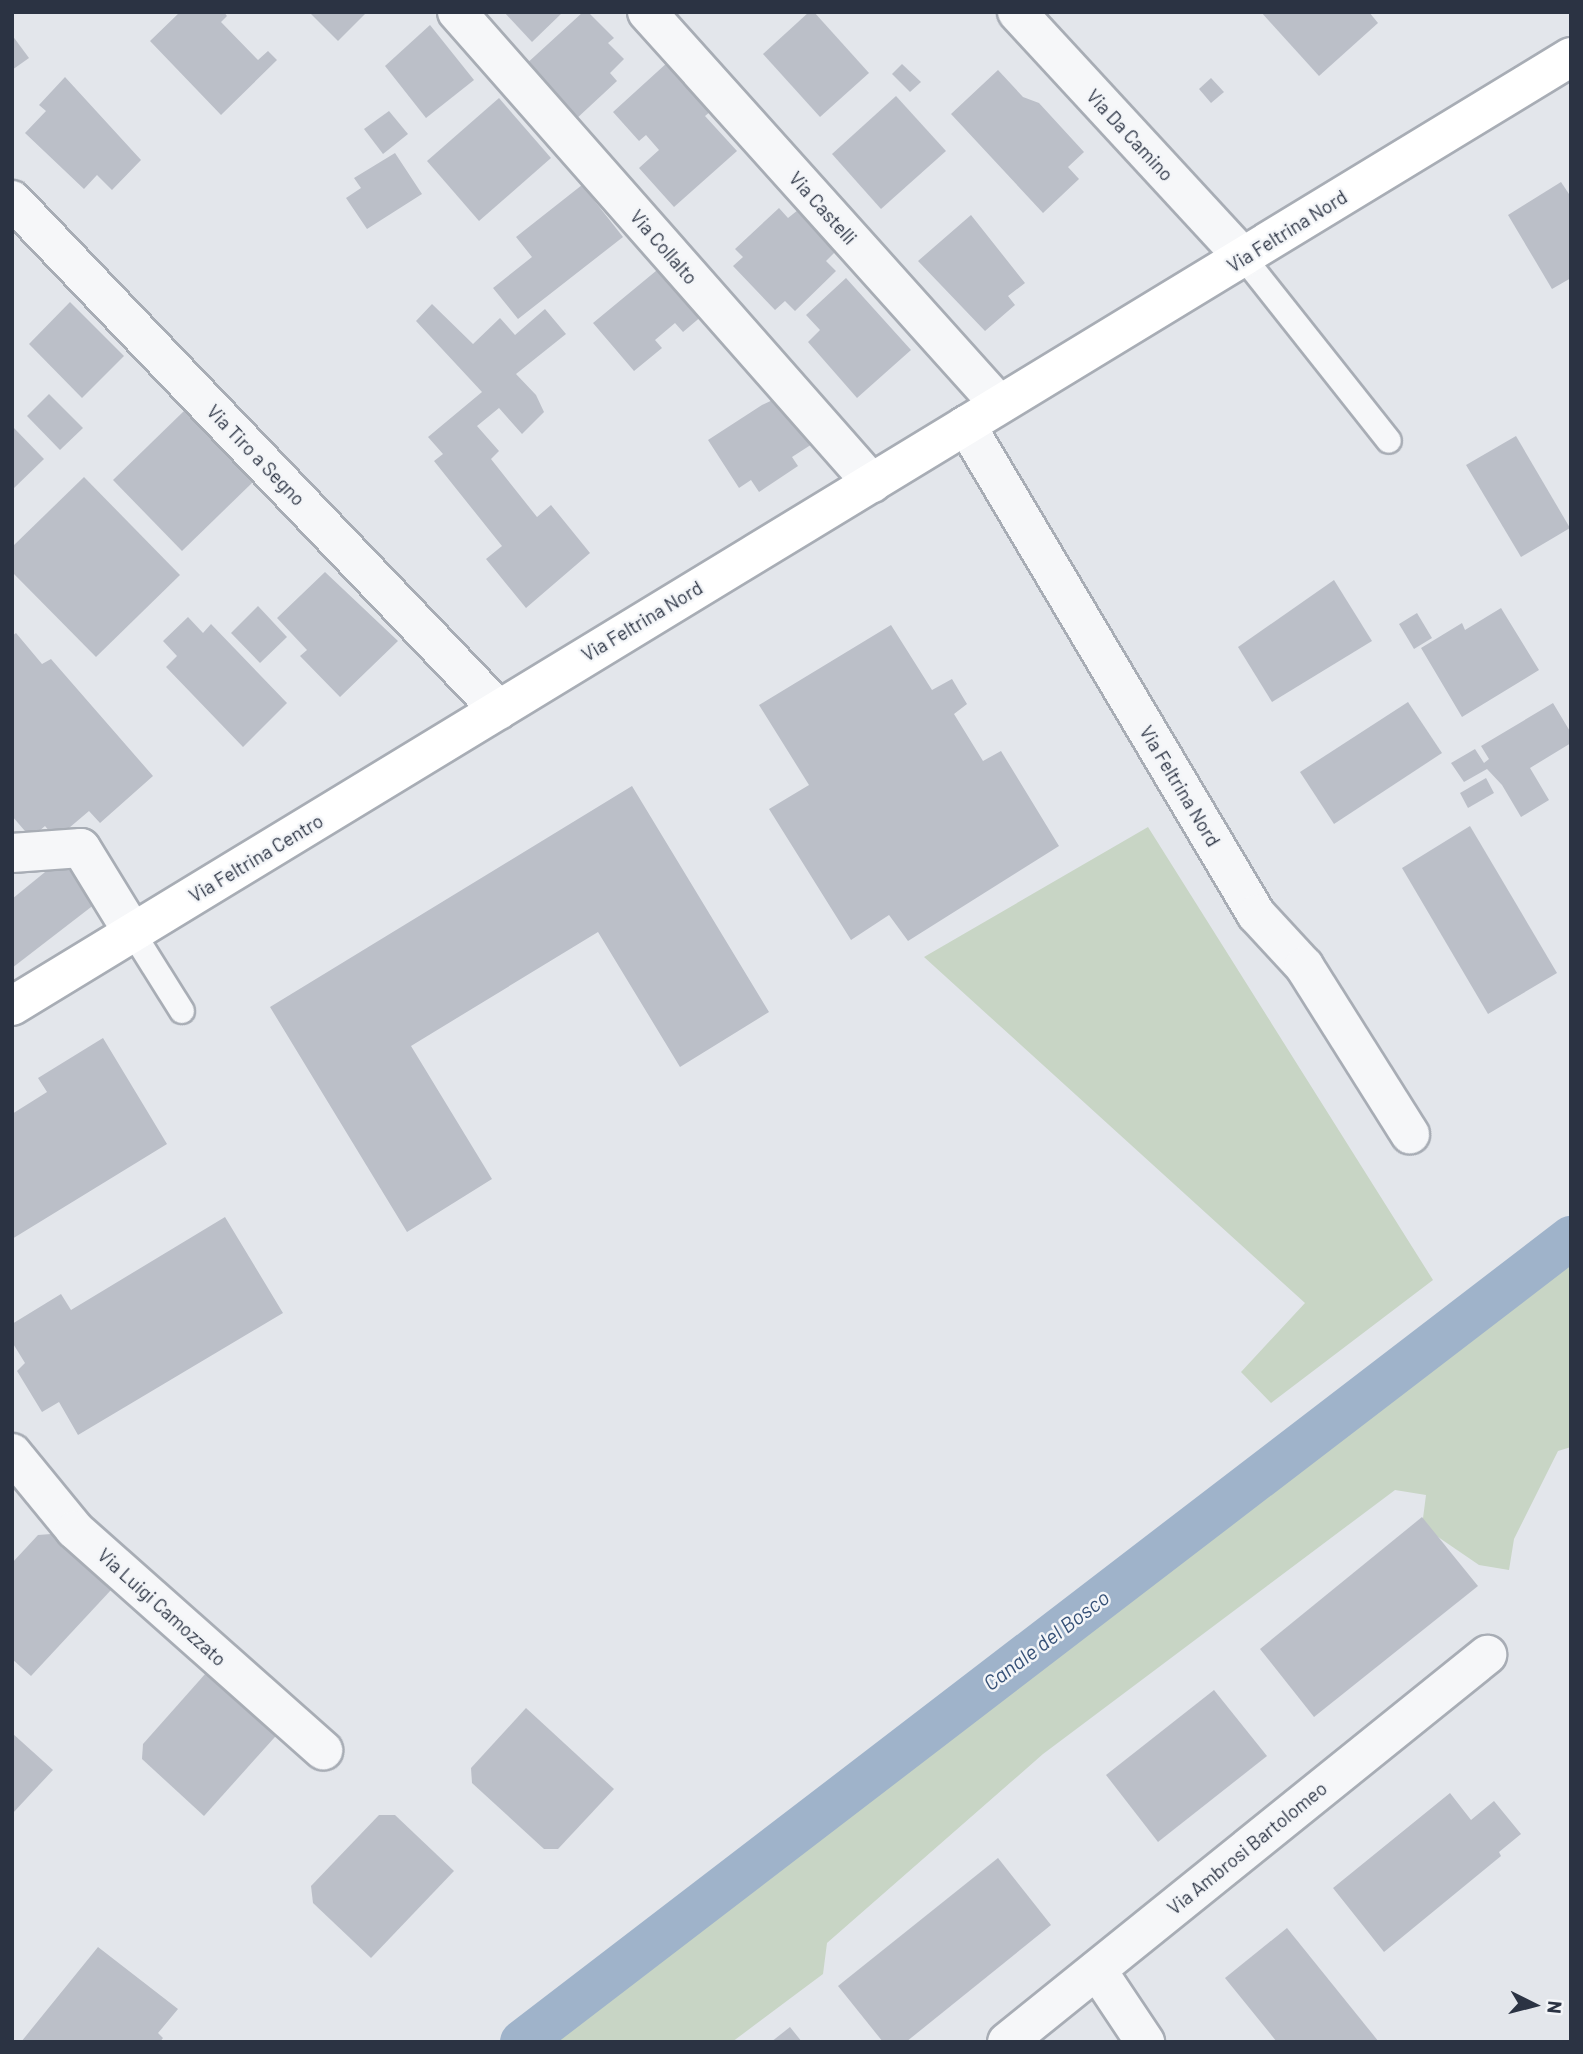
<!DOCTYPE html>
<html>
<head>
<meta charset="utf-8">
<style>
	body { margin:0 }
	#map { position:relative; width:1583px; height:2054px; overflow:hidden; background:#e3e6eb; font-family:Barlow,sans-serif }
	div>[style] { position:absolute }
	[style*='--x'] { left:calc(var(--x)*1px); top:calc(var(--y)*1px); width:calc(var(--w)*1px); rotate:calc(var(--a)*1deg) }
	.green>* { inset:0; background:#c8d5c5 }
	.canal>* { height:44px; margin:-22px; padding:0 22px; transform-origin:22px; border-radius:22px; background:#9fb3ca }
	.building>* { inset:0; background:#bbbfc8 }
	.roads { filter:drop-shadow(2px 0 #a8adb5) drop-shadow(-2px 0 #a8adb5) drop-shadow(0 2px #a8adb5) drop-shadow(0 -2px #a8adb5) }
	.lane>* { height:24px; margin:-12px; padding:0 12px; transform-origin:12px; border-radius:12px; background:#f6f7f9 }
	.street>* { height:38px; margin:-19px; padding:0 19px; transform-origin:19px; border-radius:19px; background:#f6f7f9 }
	.secondary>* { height:38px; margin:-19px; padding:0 19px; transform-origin:19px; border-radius:19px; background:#fff }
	span { translate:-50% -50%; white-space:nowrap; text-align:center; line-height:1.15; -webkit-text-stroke:5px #f3f5f8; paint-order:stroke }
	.street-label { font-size:19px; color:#2b3343 }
	.water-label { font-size:21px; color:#365177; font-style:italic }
	.frame { position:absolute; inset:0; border:14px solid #2b3343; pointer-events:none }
	.north { position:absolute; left:1499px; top:1970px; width:70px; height:70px; -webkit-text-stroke:5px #f3f5f8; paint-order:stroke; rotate:96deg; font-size:19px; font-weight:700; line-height:28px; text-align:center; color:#2b3343 }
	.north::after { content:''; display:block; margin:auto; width:24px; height:32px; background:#2b3343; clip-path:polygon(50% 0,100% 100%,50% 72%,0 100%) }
</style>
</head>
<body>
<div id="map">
	<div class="green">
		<div style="clip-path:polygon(1148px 827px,1433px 1280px,1271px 1403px,1241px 1372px,1305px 1303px,924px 957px)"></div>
		<div style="clip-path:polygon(1571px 1259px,1571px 1447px,1558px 1451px,1514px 1539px,1509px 1570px,1479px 1565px,1422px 1526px,1426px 1495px,1395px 1490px,1043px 1754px,827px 1943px,823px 1974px,732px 2042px,550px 2042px,686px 1928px,878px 1780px,1071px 1645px,1268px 1482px)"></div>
	</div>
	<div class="canal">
		<div style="--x:522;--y:2042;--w:1322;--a:-37.47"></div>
	</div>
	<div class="building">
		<div style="clip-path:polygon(180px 12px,224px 12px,227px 16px,221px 22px,258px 60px,268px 51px,277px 60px,221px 115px,150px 41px)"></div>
		<div style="clip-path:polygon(309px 12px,367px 12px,338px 41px)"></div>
		<div style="clip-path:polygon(504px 12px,563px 12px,532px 42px)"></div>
		<div style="clip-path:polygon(583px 12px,588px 12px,614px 38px,608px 43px,624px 59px,610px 73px,617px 81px,575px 120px,524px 66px)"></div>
		<div style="clip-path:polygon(809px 12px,814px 12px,869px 73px,820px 117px,763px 54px)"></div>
		<div style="clip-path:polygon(1261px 12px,1369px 12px,1378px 23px,1319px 76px)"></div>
		<div style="clip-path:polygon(430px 25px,474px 80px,426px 118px,385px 66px)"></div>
		<div style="clip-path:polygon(12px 35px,29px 58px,12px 70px)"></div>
		<div style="clip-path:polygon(668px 62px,711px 111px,705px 116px,737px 151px,674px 207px,639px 168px,659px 150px,646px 135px,639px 141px,613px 112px)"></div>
		<div style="clip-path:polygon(902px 64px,921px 82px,910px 92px,892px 74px)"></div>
		<div style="clip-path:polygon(998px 70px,1023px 97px,1039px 103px,1084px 152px,1068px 167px,1079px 179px,1043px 213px,951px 114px)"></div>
		<div style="clip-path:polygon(65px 77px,141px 160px,112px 190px,97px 175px,84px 189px,25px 133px,46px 111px,39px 105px)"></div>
		<div style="clip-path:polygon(1211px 78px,1224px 92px,1211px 103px,1199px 89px)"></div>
		<div style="clip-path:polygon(896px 96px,946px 151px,881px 209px,832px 154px)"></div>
		<div style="clip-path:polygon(499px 98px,551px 158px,479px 221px,427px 161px)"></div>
		<div style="clip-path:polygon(389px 111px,408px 134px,383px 154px,364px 129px)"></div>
		<div style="clip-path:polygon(395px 153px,422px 194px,367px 229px,346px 198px,361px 188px,354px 178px)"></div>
		<div style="clip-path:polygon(1561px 182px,1571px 197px,1571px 278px,1552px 289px,1508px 215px)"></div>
		<div style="clip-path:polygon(582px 185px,623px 237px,518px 319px,493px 288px,532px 257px,516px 237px)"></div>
		<div style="clip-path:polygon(779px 208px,788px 218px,798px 210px,837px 250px,826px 261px,836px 271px,795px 311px,785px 301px,775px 310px,733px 266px,743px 257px,735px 249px)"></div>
		<div style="clip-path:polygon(971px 215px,1025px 283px,1008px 296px,1015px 305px,985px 331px,918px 261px)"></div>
		<div style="clip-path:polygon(662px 266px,703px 315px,683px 332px,675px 323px,655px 340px,662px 348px,634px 371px,593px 323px)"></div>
		<div style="clip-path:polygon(846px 278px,911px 350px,857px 398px,808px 342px,820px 330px,806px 315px)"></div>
		<div style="clip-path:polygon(70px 302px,124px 356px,82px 398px,29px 344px)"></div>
		<div style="clip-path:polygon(432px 304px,473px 344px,500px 318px,515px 335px,545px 309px,566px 334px,516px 374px,536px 395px,544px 412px,522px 434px,499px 408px,477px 426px,499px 451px,491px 459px,537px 517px,551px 505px,590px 553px,526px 608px,486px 559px,502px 546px,434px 461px,443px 454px,428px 437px,482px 392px,416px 321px)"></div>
		<div style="clip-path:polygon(792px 391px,823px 437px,792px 457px,798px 466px,759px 492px,751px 480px,739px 488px,708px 440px,762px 405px)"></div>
		<div style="clip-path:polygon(49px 394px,83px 428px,60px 450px,27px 416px)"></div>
		<div style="clip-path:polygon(185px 410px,254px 481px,182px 551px,113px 480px)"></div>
		<div style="clip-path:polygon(12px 426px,44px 459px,12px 490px)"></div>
		<div style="clip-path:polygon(1516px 436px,1570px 528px,1521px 557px,1466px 465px)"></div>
		<div style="clip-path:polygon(84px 477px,180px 575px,96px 657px,12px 572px,12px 547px)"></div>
		<div style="clip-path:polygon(325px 572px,398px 641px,340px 697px,300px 656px,307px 650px,277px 618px)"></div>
		<div style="clip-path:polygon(1334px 580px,1372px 641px,1272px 702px,1238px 647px)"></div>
		<div style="clip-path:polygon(258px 606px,287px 637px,260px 663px,231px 633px)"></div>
		<div style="clip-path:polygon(1501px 608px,1539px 670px,1462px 717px,1421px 648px,1462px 623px,1465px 630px)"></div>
		<div style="clip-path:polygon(1417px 613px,1432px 638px,1414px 649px,1399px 624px)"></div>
		<div style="clip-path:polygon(188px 617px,203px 633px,211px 624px,287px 703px,243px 747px,166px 667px,177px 656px,163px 641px)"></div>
		<div style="clip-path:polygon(891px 625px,932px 690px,952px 679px,967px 704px,954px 714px,983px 761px,1001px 751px,1059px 846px,908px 941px,889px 915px,851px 940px,769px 809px,809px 785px,759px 705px)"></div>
		<div style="clip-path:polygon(16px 633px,42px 664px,51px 659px,153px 776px,100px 823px,89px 811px,56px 839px,45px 826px,31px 838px,12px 816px,12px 636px)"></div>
		<div style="clip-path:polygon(1408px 702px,1442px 753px,1334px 824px,1300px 772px)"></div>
		<div style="clip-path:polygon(1553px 703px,1571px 733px,1571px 743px,1530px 768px,1549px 800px,1521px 817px,1502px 785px,1487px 769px,1464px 782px,1451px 763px,1475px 749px,1484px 763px,1489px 759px,1481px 746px)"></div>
		<div style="clip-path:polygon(1486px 778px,1494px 793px,1468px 808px,1460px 793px)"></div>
		<div style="clip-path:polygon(632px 786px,769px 1012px,680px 1067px,598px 932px,411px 1046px,492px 1179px,407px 1232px,270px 1007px)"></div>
		<div style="clip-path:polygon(1470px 826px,1557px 973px,1488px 1014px,1402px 868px)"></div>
		<div style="clip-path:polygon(61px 859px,95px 904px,12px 968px,12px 899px)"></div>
		<div style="clip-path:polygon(103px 1038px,167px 1144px,12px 1239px,12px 1114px,47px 1092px,38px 1078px)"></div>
		<div style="clip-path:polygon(225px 1217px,283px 1313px,78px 1435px,59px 1402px,42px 1412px,17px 1371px,25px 1363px,12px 1342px,12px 1324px,61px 1294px,71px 1310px)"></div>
		<div style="clip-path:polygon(1422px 1517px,1478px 1586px,1314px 1717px,1260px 1649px)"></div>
		<div style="clip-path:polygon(51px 1534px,111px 1590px,31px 1676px,12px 1659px,12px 1563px,38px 1535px)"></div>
		<div style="clip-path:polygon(206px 1673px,222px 1673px,283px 1728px,204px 1816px,142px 1759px,143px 1744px)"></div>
		<div style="clip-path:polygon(1214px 1690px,1267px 1756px,1158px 1842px,1106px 1775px)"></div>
		<div style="clip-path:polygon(526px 1708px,614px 1789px,558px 1849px,544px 1849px,472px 1783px,471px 1768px)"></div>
		<div style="clip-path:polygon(12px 1733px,53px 1770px,12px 1814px)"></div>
		<div style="clip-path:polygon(1450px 1793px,1471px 1820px,1494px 1801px,1521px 1834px,1499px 1852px,1501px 1856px,1384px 1952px,1333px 1888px)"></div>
		<div style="clip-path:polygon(379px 1815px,395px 1815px,454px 1871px,371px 1958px,313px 1903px,311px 1886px)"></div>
		<div style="clip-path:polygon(998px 1858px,1051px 1925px,906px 2042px,883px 2042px,838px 1986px)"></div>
		<div style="clip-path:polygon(1287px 1928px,1379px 2042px,1277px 2042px,1225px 1978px)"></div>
		<div style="clip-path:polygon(98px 1947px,178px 2009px,158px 2033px,163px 2038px,160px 2042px,21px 2042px)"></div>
		<div style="clip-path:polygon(790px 2027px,802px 2042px,771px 2042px)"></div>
	</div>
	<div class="roads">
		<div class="lane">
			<div style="--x:1244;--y:258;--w:233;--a:51.6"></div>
			<div style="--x:133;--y:933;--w:92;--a:57.9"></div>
		</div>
		<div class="street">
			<div style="--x:457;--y:12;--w:628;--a:48.62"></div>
			<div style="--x:647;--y:12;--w:527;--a:48.08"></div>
			<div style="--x:1017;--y:12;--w:335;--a:47.3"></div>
			<div style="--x:12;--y:200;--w:705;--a:46.32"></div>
			<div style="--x:966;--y:425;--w:569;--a:59.33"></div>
			<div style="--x:1256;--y:914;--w:71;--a:47.3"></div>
			<div style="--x:1304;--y:966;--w:199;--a:57.8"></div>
			<div style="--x:12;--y:853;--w:69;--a:-4.1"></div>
			<div style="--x:81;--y:848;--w:100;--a:58.5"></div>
			<div style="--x:12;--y:1453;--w:99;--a:50.7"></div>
			<div style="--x:75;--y:1530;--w:332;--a:41.6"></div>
			<div style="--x:1097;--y:1970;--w:87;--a:56.3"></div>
			<div style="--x:1007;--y:2042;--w:617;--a:-38.88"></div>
		</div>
		<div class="secondary">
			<div style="--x:12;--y:1006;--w:1825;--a:-31.33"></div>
		</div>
	</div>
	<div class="street-label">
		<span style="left:1130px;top:135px;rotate:47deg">Via Da Camino</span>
		<span style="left:823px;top:208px;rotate:48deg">Via Castelli</span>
		<span style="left:1287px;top:231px;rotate:-32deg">Via Feltrina Nord</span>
		<span style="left:664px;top:247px;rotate:49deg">Via Collalto</span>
		<span style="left:256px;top:455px;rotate:46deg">Via Tiro a Segno</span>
		<span style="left:642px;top:621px;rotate:-31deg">Via Feltrina Nord</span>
		<span style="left:1180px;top:786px;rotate:59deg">Via Feltrina Nord</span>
		<span style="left:256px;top:858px;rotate:-31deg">Via Feltrina Centro</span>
		<span style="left:162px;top:1607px;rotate:42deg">Via Luigi Camozzato</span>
		<span style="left:1247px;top:1848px;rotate:-39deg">Via Ambrosi Bartolomeo</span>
	</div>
	<div class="water-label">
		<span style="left:1046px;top:1640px;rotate:-37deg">Canale del Bosco</span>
	</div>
	<div class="frame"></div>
	<div class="north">N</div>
</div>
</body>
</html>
